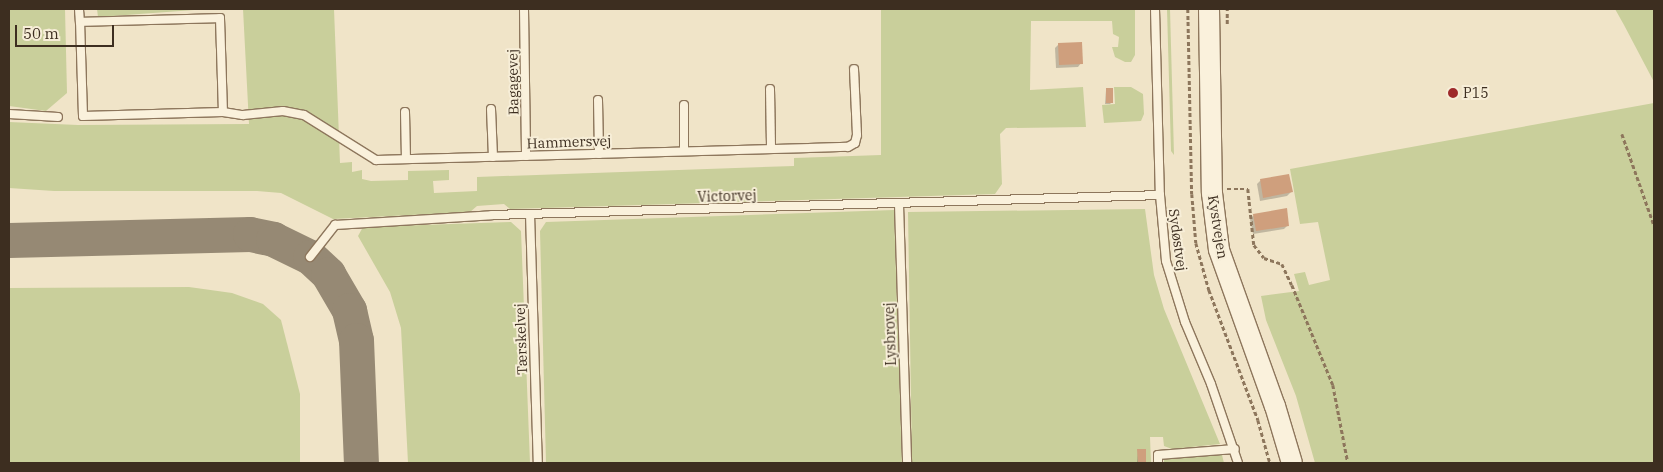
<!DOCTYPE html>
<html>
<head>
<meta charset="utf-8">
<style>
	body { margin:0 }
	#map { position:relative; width:1663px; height:472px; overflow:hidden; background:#f0e4c8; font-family:"IBM Plex Serif",serif }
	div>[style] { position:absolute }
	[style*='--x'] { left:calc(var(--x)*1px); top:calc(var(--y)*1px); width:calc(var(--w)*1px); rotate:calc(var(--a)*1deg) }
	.green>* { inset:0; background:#c9cf9b }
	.shadow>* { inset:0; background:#0003 }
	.taxiway>* { height:35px; margin:-17.5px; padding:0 17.5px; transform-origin:17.5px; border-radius:17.5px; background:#968974 }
	.building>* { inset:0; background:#cf9f7d }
	.path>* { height:2.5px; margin-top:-1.25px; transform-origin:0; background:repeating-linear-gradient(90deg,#8d765c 0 4px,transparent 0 6.5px) }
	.roads { filter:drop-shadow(1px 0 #8d765c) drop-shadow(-1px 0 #8d765c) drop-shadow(0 1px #8d765c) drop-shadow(0 -1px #8d765c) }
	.lane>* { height:8px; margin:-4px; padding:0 4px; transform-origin:4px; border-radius:4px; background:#faf1dc }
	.secondary>* { height:20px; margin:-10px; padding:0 10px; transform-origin:10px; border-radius:10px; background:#faf1dc }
	.dots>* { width:14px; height:14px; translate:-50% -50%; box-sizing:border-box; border:2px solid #f7eed8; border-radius:50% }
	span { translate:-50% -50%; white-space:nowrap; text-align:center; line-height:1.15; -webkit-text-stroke:4px #f7eed8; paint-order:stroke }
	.street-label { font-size:14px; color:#3d2e20 }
	.poi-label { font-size:14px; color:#3d2e20 }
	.left { translate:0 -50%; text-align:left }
	.frame { position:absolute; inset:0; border:10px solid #3d2e20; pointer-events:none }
	.scale { position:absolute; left:15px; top:25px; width:99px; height:22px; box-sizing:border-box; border:2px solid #3d2e20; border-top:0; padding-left:6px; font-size:15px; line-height:18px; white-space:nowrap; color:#3d2e20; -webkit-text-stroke:4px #f7eed8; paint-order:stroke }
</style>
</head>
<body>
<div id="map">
	<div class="green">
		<div style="clip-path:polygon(9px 9px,65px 9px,67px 93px,46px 111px,9px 106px)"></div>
		<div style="clip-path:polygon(97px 9px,208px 9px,98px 17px)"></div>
		<div style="clip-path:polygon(243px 9px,334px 9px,340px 163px,352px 162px,352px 172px,362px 170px,362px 179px,371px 181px,408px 180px,408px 171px,449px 170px,449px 180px,433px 181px,434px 193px,477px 191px,477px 177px,794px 166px,794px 158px,881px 155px,881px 9px,1135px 9px,1135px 55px,1131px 62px,1125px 62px,1115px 57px,1112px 47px,1118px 47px,1119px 37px,1113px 34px,1112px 21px,1031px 21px,1030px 90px,1083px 87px,1086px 127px,1006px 128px,1000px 134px,1002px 184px,995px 194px,510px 209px,504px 204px,477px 206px,470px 212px,333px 219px,281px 193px,257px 191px,54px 191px,9px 188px,9px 122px,78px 125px,249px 124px)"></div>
		<div style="clip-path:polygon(1167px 9px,1170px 9px,1174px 155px,1171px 151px)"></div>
		<div style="clip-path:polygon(1615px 9px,1654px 9px,1654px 82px,1624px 25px)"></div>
		<div style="clip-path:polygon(1114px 87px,1131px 87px,1143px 94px,1144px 114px,1141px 121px,1104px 123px,1102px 105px,1115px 104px)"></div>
		<div style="clip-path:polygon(1654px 103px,1654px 463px,1315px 463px,1296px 396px,1266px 320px,1261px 296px,1299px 291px,1294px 274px,1305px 272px,1309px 285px,1330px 280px,1318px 222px,1300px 224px,1290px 169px)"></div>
		<div style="clip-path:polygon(1145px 209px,1154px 275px,1164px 309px,1220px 444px,1172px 449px,1164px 446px,1163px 437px,1150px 437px,1151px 463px,912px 463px,908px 212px)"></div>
		<div style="clip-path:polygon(894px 210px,902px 463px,546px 463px,540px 231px,546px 222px)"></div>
		<div style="clip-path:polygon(511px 222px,521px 231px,530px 463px,408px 463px,401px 328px,390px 292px,358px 236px,363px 227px)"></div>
		<div style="clip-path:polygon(189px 287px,232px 293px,263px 304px,281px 320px,300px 394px,300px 463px,9px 463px,9px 288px)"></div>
		<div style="clip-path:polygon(1222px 455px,1224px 463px,1164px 463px,1164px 459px)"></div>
	</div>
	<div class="shadow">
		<div style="clip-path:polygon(1059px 44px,1081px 63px,1078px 67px,1056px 68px,1055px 48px)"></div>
		<div style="clip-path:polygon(1106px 90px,1112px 102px,1110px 104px,1105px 104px)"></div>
		<div style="clip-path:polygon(1261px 180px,1291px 192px,1287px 196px,1260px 201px,1257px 184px)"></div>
		<div style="clip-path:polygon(1254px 215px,1288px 225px,1284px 229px,1253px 234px,1250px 219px)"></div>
		<div style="clip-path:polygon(1138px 450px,1145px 461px,1144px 463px,1137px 463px)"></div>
	</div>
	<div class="taxiway">
		<div style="--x:9;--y:240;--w:241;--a:-1.4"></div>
		<div style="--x:250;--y:234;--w:24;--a:12"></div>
		<div style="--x:273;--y:239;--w:41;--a:25.9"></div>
		<div style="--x:310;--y:257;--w:25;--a:43"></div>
		<div style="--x:328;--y:274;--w:42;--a:59.7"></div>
		<div style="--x:349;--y:310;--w:31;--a:77"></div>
		<div style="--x:356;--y:340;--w:123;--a:87.7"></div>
	</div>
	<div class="building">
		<div style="clip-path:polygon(1082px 42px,1083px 64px,1059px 65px,1058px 43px)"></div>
		<div style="clip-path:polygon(1106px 88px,1113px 88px,1113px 103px,1106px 103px)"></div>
		<div style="clip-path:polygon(1289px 174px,1293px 192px,1263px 198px,1260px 179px)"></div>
		<div style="clip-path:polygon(1287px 208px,1289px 226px,1256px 231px,1253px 214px)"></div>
		<div style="clip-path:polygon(1137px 449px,1146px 449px,1146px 462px,1138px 462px)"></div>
	</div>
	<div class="path">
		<div style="--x:1188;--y:9;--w:185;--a:88.8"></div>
		<div style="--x:1192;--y:194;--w:49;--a:85.3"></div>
		<div style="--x:1196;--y:243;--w:49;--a:74.5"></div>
		<div style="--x:1209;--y:290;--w:139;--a:69.3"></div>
		<div style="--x:1258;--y:420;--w:45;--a:74.4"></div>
		<div style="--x:1227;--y:24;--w:15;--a:-90"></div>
		<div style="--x:1622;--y:134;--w:96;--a:70.6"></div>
		<div style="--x:1227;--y:189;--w:21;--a:0"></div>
		<div style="--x:1248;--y:189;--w:56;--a:83.9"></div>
		<div style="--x:1254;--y:245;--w:16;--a:52"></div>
		<div style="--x:1264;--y:258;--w:19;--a:18"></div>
		<div style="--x:1282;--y:264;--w:23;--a:65"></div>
		<div style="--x:1292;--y:285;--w:108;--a:67.7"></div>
		<div style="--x:1333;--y:385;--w:79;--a:79.1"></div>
	</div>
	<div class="roads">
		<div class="lane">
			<div style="--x:79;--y:9;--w:13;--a:86"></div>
			<div style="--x:524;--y:9;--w:147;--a:89.2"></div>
			<div style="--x:1155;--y:9;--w:186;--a:88.5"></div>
			<div style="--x:1160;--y:195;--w:66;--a:84.8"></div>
			<div style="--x:1166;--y:261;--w:64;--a:72.7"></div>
			<div style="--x:1185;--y:322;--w:67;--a:67.2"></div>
			<div style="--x:1211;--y:384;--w:83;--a:71.1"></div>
			<div style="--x:220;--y:18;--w:94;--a:88.2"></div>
			<div style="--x:223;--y:112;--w:140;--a:178.4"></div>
			<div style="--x:83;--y:116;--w:94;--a:-91.8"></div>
			<div style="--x:80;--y:22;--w:140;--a:-1.6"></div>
			<div style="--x:770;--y:89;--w:60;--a:89"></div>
			<div style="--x:598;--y:100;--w:54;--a:88.9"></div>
			<div style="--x:684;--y:105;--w:46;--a:90"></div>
			<div style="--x:491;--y:109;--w:48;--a:87.6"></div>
			<div style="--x:223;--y:112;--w:20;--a:9"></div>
			<div style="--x:243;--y:115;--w:40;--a:-5.7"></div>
			<div style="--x:283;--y:111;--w:21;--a:11"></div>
			<div style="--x:304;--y:115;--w:85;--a:32"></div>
			<div style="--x:376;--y:160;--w:472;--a:-1.6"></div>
			<div style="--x:848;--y:147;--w:8;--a:-30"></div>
			<div style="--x:855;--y:143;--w:8;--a:-76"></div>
			<div style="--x:857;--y:135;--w:66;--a:-92.6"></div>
			<div style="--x:405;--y:112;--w:47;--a:88.8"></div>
			<div style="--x:9;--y:114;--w:49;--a:3.5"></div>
			<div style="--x:899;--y:204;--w:259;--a:88.2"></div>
			<div style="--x:530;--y:214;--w:249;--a:88.2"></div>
			<div style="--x:310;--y:257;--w:41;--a:-52"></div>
			<div style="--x:335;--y:225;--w:157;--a:-3.6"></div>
			<div style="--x:492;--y:215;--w:668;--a:-1.71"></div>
			<div style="--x:1158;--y:463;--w:8;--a:-90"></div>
			<div style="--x:1158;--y:455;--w:77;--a:-4.5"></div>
		</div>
		<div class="secondary">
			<div style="--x:1209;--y:9;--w:184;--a:89.1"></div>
			<div style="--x:1212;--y:193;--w:57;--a:83"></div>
			<div style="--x:1219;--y:250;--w:166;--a:70.3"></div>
			<div style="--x:1275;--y:406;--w:59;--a:73.4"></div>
		</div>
	</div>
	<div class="dots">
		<div style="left:1453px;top:93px;background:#9e2a2b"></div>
	</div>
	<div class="street-label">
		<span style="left:513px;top:82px;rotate:-91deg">Bagagevej</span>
		<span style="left:569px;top:142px;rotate:-2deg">Hammersvej</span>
		<span style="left:727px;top:196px;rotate:-2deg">Victorvej</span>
		<span style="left:1218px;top:227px;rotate:81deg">Kystvejen</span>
		<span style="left:1178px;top:240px;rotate:82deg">Sydøstvej</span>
		<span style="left:890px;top:334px;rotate:-92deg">Lysbrovej</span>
		<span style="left:521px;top:339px;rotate:-92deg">Tærskelvej</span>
	</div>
	<div class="poi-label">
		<span class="left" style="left:1463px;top:93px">P15</span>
	</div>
	<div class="frame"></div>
	<div class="scale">50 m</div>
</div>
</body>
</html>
